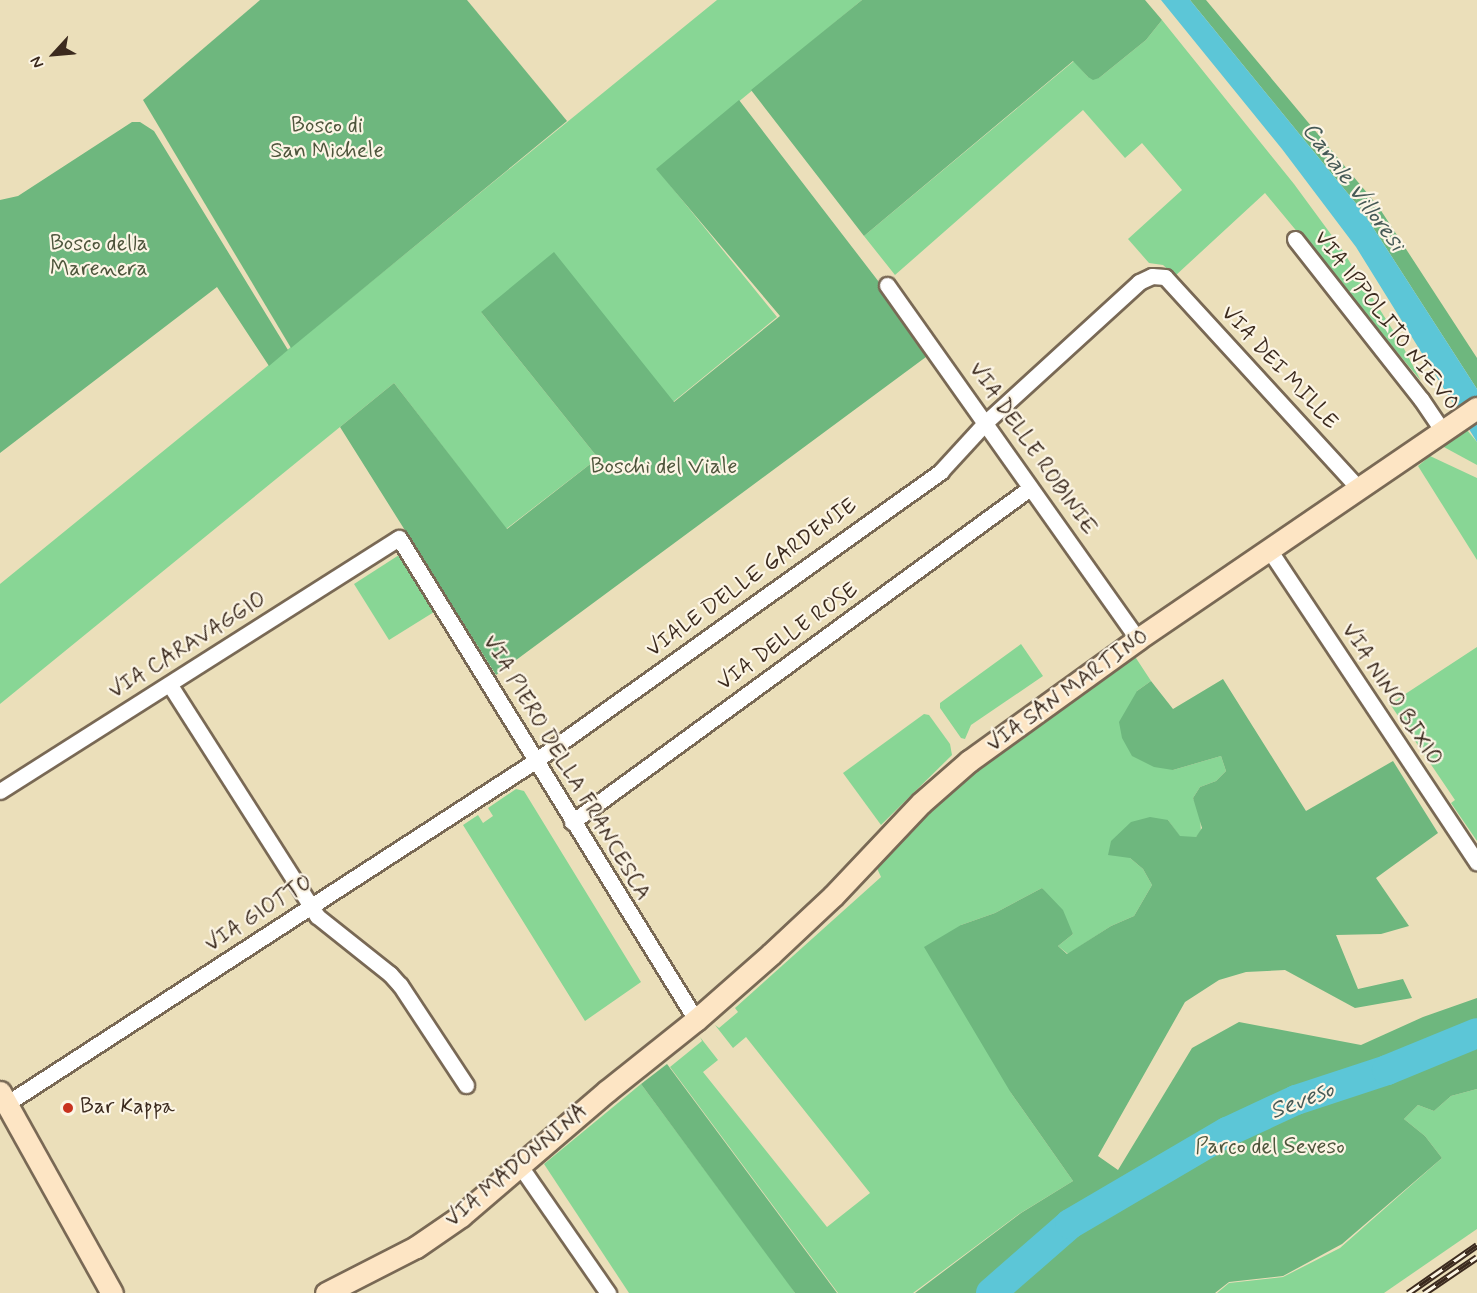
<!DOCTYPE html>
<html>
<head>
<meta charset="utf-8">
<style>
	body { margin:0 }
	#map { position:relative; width:1477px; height:1293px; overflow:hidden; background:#ebdfba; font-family:Mynerve,sans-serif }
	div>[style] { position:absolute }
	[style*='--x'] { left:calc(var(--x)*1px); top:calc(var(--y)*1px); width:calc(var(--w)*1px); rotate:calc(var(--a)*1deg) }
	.green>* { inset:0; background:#88d695 }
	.forest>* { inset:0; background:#6eb77e }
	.water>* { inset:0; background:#5cc6d7 }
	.river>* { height:30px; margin:-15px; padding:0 15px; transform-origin:15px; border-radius:15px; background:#5cc6d7 }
	.roads { filter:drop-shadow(2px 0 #796955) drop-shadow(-2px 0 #796955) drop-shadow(0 2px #796955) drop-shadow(0 -2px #796955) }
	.street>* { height:15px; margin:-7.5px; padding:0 7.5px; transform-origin:7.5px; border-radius:7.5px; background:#fff }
	.secondary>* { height:21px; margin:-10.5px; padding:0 10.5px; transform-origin:10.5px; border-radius:10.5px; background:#fde5c4 }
	.rail>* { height:7px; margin-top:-3.5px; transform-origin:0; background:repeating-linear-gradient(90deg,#fcf5e5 0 14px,#3b2a1e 0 28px); box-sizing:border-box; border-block:2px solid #3b2a1e }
	.dots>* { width:16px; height:16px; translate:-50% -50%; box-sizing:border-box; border:3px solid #fcf5e5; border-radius:50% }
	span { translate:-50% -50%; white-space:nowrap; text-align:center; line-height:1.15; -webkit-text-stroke:4.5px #fcf5e5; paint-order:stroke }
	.park-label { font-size:22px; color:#4e553c }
	.street-label { font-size:22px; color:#3b2a1e }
	.poi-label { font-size:22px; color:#3b2a1e }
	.left { translate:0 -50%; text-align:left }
	.water-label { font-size:24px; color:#455956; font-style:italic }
	.north { position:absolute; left:24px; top:24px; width:60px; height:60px; -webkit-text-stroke:4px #fcf5e5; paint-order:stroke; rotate:244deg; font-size:16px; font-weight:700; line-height:24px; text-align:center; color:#3b2a1e }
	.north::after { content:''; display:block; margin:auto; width:21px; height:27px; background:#3b2a1e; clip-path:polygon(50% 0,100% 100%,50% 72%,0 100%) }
</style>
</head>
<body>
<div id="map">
	<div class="green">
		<div style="clip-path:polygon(717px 0,862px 0,657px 169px,777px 317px,673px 402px,481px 312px,598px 458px,506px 529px,394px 383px,0 704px,0 584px)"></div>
		<div style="clip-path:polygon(1162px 20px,1294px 184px,1341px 248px,1401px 343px,1421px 381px,1265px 193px,1175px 276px,1163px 265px,1149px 263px,1128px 239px,1182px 190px,1142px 143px,1125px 158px,1083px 110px,895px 275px,864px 236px,1074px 61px,1088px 77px,1099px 78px,1146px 40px)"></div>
		<div style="clip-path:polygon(1467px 430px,1477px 442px,1477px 465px,1442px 446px)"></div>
		<div style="clip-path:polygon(1430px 456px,1477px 478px,1477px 560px,1418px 466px)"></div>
		<div style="clip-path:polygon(399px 555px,434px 612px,389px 640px,354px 584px)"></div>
		<div style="clip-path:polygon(1021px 644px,1043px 676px,971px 725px,965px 739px,961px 738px,940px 708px,940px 703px)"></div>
		<div style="clip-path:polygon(1477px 647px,1477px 841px,1451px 803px,1455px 800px,1390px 704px)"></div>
		<div style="clip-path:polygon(1134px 655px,1151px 681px,1137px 691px,1173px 770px,1221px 756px,1226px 771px,1216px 781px,1200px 787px,1193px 798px,1200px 814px,1201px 833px,1196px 837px,1180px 837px,1168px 820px,1130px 858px,1143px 869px,1152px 885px,1134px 916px,1111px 926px,1068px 954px,1058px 946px,1073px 934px,1042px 888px,995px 913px,961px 925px,1011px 1093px,1073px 1181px,1019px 1214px,913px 1293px,838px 1293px,670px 1067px,702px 1041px,700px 1037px,718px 1060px,703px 1072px,827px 1227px,870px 1193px,746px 1037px,733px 1048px,715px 1025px,719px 1028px,738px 1012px,735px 1008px,881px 877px,876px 866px,961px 782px)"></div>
		<div style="clip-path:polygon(924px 714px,929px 715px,950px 744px,952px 755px,881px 825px,843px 773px)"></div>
		<div style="clip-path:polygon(516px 789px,524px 791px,641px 982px,585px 1021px,463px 825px,478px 815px,483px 823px,493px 816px,488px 808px)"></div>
		<div style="clip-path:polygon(641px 1084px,785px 1278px,795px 1293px,629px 1293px,544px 1164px)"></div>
		<div style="clip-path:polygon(1477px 1089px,1477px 1229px,1384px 1293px,1217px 1293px,1229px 1283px,1283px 1277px,1340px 1248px,1442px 1158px,1425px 1136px,1404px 1119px,1418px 1105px,1434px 1111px,1451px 1096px)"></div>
	</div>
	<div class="forest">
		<div style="clip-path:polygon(260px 0,467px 0,567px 121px,291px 348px,143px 100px)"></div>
		<div style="clip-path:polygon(862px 0,1145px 0,1162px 20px,1146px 40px,1099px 78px,1093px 80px,1088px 77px,1073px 61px,864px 236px,751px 90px)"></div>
		<div style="clip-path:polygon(1190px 0,1206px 0,1378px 206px,1477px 358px,1477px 389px,1363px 212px)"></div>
		<div style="clip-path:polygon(739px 100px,882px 286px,930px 354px,496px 675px,340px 427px,394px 383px,507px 529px,598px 458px,481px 312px,554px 252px,674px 402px,780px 316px,656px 169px)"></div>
		<div style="clip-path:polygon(132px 122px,140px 122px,154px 131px,288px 350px,269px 366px,217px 287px,0 453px,0 200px,18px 196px)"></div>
		<div style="clip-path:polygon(1223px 679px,1306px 811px,1393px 761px,1438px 833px,1376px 878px,1409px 926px,1381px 934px,1336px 935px,1358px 989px,1403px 979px,1412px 998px,1355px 1008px,1285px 970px,1246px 972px,1219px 980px,1185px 1002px,1098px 1156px,1118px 1170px,1192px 1048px,1239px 1022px,1361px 1045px,1423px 1017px,1477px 998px,1477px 1089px,1451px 1096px,1434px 1111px,1418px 1105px,1404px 1119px,1425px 1136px,1442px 1158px,1342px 1244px,1283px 1276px,1229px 1282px,1215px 1293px,915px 1293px,1021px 1213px,1073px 1181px,1011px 1093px,924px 947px,961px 925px,995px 913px,1042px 888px,1063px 910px,1073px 934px,1058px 946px,1067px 954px,1111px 926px,1134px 916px,1152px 885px,1143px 869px,1130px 858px,1108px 855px,1111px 841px,1131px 822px,1150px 817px,1168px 820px,1180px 836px,1196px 837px,1202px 828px,1193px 798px,1200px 787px,1216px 781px,1226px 771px,1221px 756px,1173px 770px,1154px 767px,1132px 756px,1122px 738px,1119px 722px,1137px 691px,1151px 681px,1173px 709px)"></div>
		<div style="clip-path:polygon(667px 1064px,837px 1293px,795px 1293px,641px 1084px)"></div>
	</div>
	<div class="water">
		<div style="clip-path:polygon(1161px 0,1190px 0,1363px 212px,1477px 389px,1477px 442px,1356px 247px,1282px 149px)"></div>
	</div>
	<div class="river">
		<div style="--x:991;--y:1293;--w:105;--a:-41.1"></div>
		<div style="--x:1070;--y:1224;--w:182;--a:-30.4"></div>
		<div style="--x:1227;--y:1132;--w:76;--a:-24.9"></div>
		<div style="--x:1296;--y:1100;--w:96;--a:-18.2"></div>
		<div style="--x:1387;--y:1070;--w:97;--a:-22.3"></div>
	</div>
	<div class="roads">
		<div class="street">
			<div style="--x:1295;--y:239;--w:204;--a:51.8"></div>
			<div style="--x:1421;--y:399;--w:37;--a:56"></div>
			<div style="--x:887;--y:285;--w:434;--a:54.7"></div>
			<div style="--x:1270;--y:551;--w:374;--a:56.4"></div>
			<div style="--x:170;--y:685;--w:274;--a:57.5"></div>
			<div style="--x:317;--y:916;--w:93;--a:38.5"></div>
			<div style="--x:390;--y:974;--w:15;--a:48"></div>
			<div style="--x:400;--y:985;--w:120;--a:56.6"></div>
			<div style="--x:0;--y:791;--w:472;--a:-32.4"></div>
			<div style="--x:399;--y:538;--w:566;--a:58.36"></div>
			<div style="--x:572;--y:822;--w:567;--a:-36.1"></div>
			<div style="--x:6;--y:1104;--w:630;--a:-32.96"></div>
			<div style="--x:535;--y:761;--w:499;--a:-35.5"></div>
			<div style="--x:941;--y:471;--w:68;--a:-47.4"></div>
			<div style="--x:987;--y:421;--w:206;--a:-42.4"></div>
			<div style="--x:1139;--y:282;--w:14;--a:-25"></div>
			<div style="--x:1152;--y:276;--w:13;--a:4"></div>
			<div style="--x:1165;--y:277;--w:287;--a:47.5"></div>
			<div style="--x:520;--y:1166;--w:155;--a:55.3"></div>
		</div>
		<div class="secondary">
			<div style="--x:0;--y:1092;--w:230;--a:60.9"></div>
			<div style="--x:326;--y:1293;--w:101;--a:-27.1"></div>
			<div style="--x:416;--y:1247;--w:55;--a:-34.6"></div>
			<div style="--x:461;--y:1216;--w:192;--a:-40.6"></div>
			<div style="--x:607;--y:1091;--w:114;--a:-38.6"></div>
			<div style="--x:696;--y:1020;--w:100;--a:-41.3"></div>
			<div style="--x:771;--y:954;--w:85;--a:-43.1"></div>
			<div style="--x:833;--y:896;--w:128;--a:-46.6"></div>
			<div style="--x:921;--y:803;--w:64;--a:-41.2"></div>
			<div style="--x:969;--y:761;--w:208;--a:-35.8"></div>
			<div style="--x:1138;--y:639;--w:410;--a:-34.3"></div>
		</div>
	</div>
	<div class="rail">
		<div style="--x:1408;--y:1293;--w:84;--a:-34.8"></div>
		<div style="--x:1424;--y:1293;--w:64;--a:-34.2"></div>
	</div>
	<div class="dots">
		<div style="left:68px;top:1108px;background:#c8321e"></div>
	</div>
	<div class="park-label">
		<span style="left:327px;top:139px">Bosco di<br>San Michele</span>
		<span style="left:99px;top:257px">Bosco della<br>Marenera</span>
		<span style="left:664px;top:468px">Boschi del Viale</span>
		<span style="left:1270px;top:1148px">Parco del Seveso</span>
	</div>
	<div class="street-label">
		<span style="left:1386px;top:321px;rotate:52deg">VIA IPPOLITO NIEVO</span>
		<span style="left:1279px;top:368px;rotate:47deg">VIA DEI MILLE</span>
		<span style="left:1032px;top:449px;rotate:55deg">VIA DELLE ROBINIE</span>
		<span style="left:752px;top:578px;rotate:-36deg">VIALE DELLE GARDENIE</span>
		<span style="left:788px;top:637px;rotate:-36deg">VIA DELLE ROSE</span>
		<span style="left:188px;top:646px;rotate:-32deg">VIA CARAVAGGIO</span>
		<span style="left:1068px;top:691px;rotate:-36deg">VIA SAN MARTINO</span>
		<span style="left:1391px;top:695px;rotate:57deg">VIA NINO BIXIO</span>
		<span style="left:566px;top:768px;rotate:59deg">VIA PIERO DELLA FRANCESCA</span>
		<span style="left:259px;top:914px;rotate:-33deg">VIA GIOTTO</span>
		<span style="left:517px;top:1166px;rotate:-40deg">VIA MADONNINA</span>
	</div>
	<div class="poi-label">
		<span class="left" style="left:80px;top:1108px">Bar Kappa</span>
	</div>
	<div class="water-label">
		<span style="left:1353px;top:187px;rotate:53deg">Canale Villoresi</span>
		<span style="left:1302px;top:1101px;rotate:-21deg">Seveso</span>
	</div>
	<div class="north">N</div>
</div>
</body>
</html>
